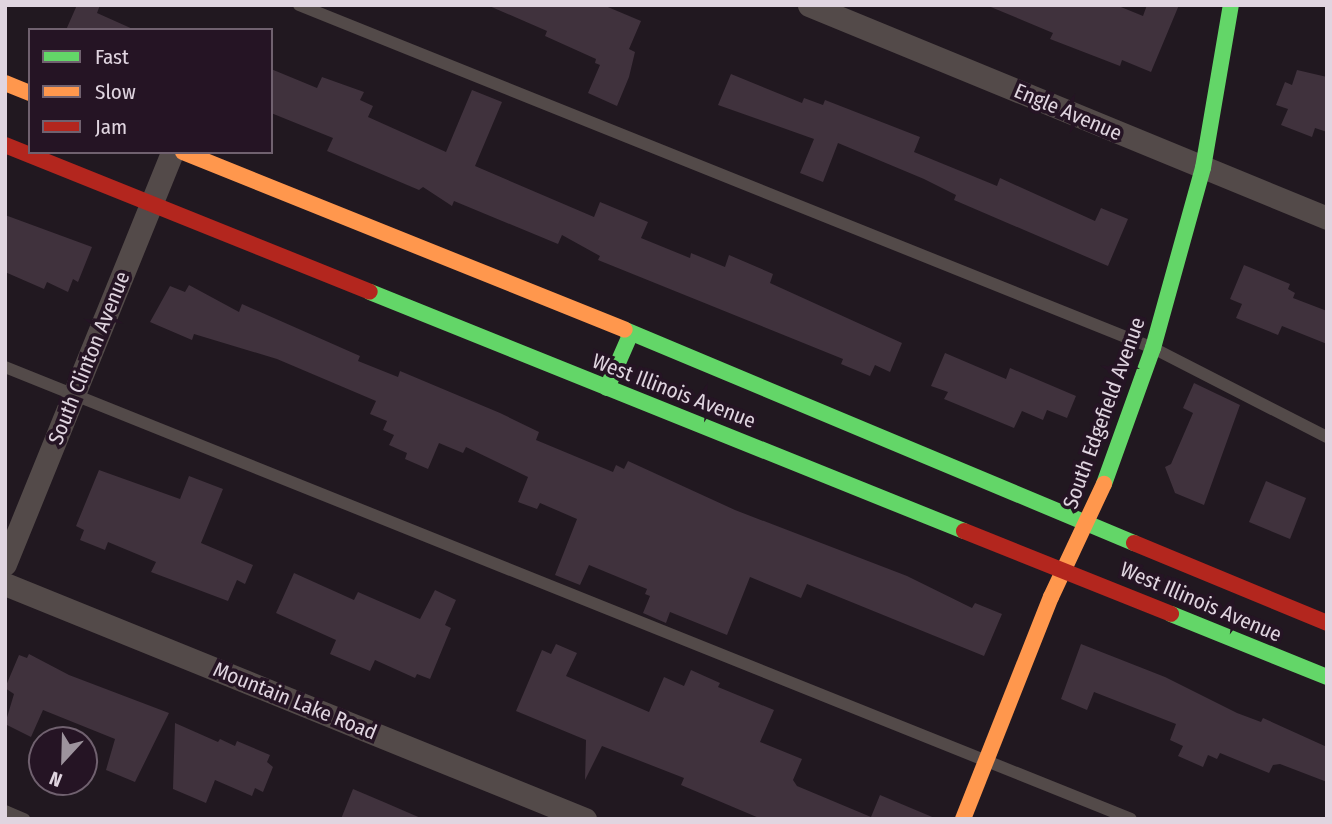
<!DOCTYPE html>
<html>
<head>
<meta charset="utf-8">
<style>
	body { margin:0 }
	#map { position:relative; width:1332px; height:824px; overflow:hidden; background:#211820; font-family:"Fira Sans Condensed",sans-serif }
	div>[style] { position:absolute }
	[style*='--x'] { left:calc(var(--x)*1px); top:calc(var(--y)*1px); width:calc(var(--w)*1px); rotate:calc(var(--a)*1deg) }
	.building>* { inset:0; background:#40323d }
	.lane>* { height:12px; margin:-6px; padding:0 6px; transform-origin:6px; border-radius:6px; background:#534a49 }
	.street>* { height:23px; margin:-11.5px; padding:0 11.5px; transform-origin:11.5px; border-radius:11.5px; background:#534a49 }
	.fast>* { height:16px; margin:-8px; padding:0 8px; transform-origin:8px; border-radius:8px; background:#63d668 }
	.slow>* { height:16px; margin:-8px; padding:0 8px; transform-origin:8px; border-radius:8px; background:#ff974d }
	.jam>* { height:16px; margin:-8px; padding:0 8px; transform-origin:8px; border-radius:8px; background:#b3261e }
	span { translate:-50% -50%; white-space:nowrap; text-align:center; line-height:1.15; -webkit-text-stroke:7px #251424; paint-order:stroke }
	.street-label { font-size:21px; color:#e0d5e0 }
	.frame { position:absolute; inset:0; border:7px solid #e0d5e0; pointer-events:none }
	.legend { position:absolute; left:28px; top:28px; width:245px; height:126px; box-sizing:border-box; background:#251424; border:2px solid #70616f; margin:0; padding:9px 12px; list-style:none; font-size:21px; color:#e0d5e0 }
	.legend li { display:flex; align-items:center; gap:14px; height:35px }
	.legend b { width:35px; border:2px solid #70616f }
	.north { position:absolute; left:28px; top:726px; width:70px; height:70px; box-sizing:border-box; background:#251424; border:2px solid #70616f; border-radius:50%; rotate:202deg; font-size:19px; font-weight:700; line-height:28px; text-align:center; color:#e0d5e0 }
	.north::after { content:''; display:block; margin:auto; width:24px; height:32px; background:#9d939d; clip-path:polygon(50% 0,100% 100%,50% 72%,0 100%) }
</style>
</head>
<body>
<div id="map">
	<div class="building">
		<div style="clip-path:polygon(77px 5px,100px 5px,97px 13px,135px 30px,66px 30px)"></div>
		<div style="clip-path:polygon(487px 5px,603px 5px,641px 21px,629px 49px,635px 52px,629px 77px,617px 106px,588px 93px,600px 65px,595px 63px,596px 59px,545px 36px,547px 31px)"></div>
		<div style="clip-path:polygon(986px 5px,1116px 5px,1143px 16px,1147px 5px,1179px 5px,1151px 72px,1122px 60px,1120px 66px,1050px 39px,1053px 33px)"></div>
		<div style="clip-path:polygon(271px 69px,317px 88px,322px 77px,364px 92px,360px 100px,373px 106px,368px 117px,446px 152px,472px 90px,502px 102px,475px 166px,594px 217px,600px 202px,648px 222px,641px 238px,690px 258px,691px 253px,725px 267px,729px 255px,773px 274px,770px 283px,902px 343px,890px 372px,875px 365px,870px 376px,841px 364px,843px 359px,598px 260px,600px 256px,562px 235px,558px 244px,454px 201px,452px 206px,423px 187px,419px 190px,327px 151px,333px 138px,271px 113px)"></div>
		<div style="clip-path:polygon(1297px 70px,1327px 77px,1327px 132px,1315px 128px,1312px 137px,1281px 125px,1288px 109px,1276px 105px,1285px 82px,1292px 85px)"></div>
		<div style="clip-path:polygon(731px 74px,802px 103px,804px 98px,823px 105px,825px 100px,920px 137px,914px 152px,997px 186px,1000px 178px,1095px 221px,1101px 208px,1128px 219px,1108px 266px,954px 200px,956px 195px,924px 179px,838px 143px,823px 182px,800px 173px,814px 139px,718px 105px)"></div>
		<div style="clip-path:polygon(5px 215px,92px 247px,78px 282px,73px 279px,68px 292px,47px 282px,44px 289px,5px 272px)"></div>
		<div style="clip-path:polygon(1244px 265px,1290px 284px,1288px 289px,1295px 293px,1293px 298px,1327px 311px,1327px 344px,1282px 326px,1278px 335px,1236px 318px,1242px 304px,1230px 299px)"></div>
		<div style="clip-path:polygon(189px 285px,239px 312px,242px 304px,360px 356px,358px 361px,398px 377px,400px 371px,500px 413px,539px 432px,536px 440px,613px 472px,616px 465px,624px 469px,628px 461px,735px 510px,907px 576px,972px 608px,975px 603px,1002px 614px,984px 656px,807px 584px,801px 598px,750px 577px,727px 635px,670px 612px,666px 623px,643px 613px,650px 596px,645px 594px,647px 589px,589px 565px,580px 585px,555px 575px,577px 519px,540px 503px,537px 509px,518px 502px,528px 477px,466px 447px,463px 453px,439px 443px,428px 469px,405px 459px,407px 453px,389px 445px,394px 435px,383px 430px,387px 421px,370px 414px,376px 401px,277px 359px,194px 334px,192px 340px,150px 322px,170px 286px,185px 292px)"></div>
		<div style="clip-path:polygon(945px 353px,1006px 379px,1010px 368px,1076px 396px,1067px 418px,1047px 410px,1043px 420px,1022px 411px,1014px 428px,944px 399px,948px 392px,931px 386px)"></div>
		<div style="clip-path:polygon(1194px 383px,1240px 405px,1204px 505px,1175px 493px,1165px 467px,1171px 464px,1193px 413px,1183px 408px)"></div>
		<div style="clip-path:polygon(99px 470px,180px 499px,189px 476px,223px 489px,201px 543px,253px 565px,245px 584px,237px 580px,228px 601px,151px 572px,156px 562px,108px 542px,105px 550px,80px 540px,84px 530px,76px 526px)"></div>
		<div style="clip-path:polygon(1266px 481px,1306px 498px,1290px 539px,1249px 522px)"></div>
		<div style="clip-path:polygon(294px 573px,354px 600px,358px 592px,420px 619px,435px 590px,456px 600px,445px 625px,451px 628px,430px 679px,417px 674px,415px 678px,375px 660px,370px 671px,330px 654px,336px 640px,276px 613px)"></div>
		<div style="clip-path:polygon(556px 644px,577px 653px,566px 676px,649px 712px,664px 677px,684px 686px,691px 670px,720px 683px,718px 687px,774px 710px,760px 742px,802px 759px,793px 780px,797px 786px,871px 817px,880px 795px,937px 819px,759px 818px,681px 785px,684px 778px,602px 746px,585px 780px,586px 740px,516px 711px,542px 650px,551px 654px)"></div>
		<div style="clip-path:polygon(1081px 644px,1165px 677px,1237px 713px,1261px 722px,1263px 718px,1327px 747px,1327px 782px,1280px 764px,1273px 765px,1269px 773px,1220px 753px,1217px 759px,1208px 755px,1203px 767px,1178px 756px,1183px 746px,1170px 740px,1176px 724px,1094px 692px,1087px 710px,1061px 699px)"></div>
		<div style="clip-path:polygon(29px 654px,69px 675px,169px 713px,135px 782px,106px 770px,115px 739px,43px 710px,31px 737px,5px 724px,14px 694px,5px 688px,19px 655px,27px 658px)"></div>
		<div style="clip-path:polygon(175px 723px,218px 742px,220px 739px,235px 746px,237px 741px,270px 755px,267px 762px,273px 767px,263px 792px,255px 788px,252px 796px,215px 780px,206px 803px,173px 789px)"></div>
		<div style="clip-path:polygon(353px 789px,386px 803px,423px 819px,341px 819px)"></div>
	</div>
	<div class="lane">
		<div style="--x:299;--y:5;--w:920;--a:21.88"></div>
		<div style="--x:1153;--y:348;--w:195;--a:27.1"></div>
		<div style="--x:5;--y:367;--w:1213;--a:21.87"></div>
		<div style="--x:5;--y:811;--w:21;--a:23"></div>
	</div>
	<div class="street">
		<div style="--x:809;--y:5;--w:560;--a:22.35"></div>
		<div style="--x:5;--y:564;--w:445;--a:-67.9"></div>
		<div style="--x:5;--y:584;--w:626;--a:22.06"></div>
	</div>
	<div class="fast">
		<div style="--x:370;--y:292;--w:640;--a:21.92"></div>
		<div style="--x:625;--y:330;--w:552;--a:22.71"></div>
		<div style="--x:607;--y:388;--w:60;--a:-66.4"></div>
		<div style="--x:1104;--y:484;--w:145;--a:-70.2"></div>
		<div style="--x:1153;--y:348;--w:187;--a:-74.5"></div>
		<div style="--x:1203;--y:168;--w:165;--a:-80.3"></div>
		<div style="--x:1171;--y:614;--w:168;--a:22"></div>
	</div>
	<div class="slow">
		<div style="--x:5;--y:83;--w:27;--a:22"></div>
		<div style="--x:183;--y:152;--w:476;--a:21.9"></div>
		<div style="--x:963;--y:819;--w:239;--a:-68.4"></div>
		<div style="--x:1051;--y:597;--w:125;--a:-64.9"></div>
	</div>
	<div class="jam">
		<div style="--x:5;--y:145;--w:393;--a:21.9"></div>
		<div style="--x:964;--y:531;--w:223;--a:21.8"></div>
		<div style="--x:1134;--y:543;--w:209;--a:22.5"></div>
	</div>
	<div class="street-label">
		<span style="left:1068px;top:112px;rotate:23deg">Engle Avenue</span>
		<span style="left:89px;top:358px;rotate:-68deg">South Clinton Avenue</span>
		<span style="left:674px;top:391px;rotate:21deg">West Illinois Avenue</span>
		<span style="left:1104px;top:413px;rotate:-70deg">South Edgefield Avenue</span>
		<span style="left:1201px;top:602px;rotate:23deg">West Illinois Avenue</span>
		<span style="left:295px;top:701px;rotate:22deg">Mountain Lake Road</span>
	</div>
	<div class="frame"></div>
	<ul class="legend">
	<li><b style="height:9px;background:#63d668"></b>Fast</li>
	<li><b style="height:9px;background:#ff974d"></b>Slow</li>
	<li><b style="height:9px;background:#b3261e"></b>Jam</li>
	</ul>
	<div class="north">N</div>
</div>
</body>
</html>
